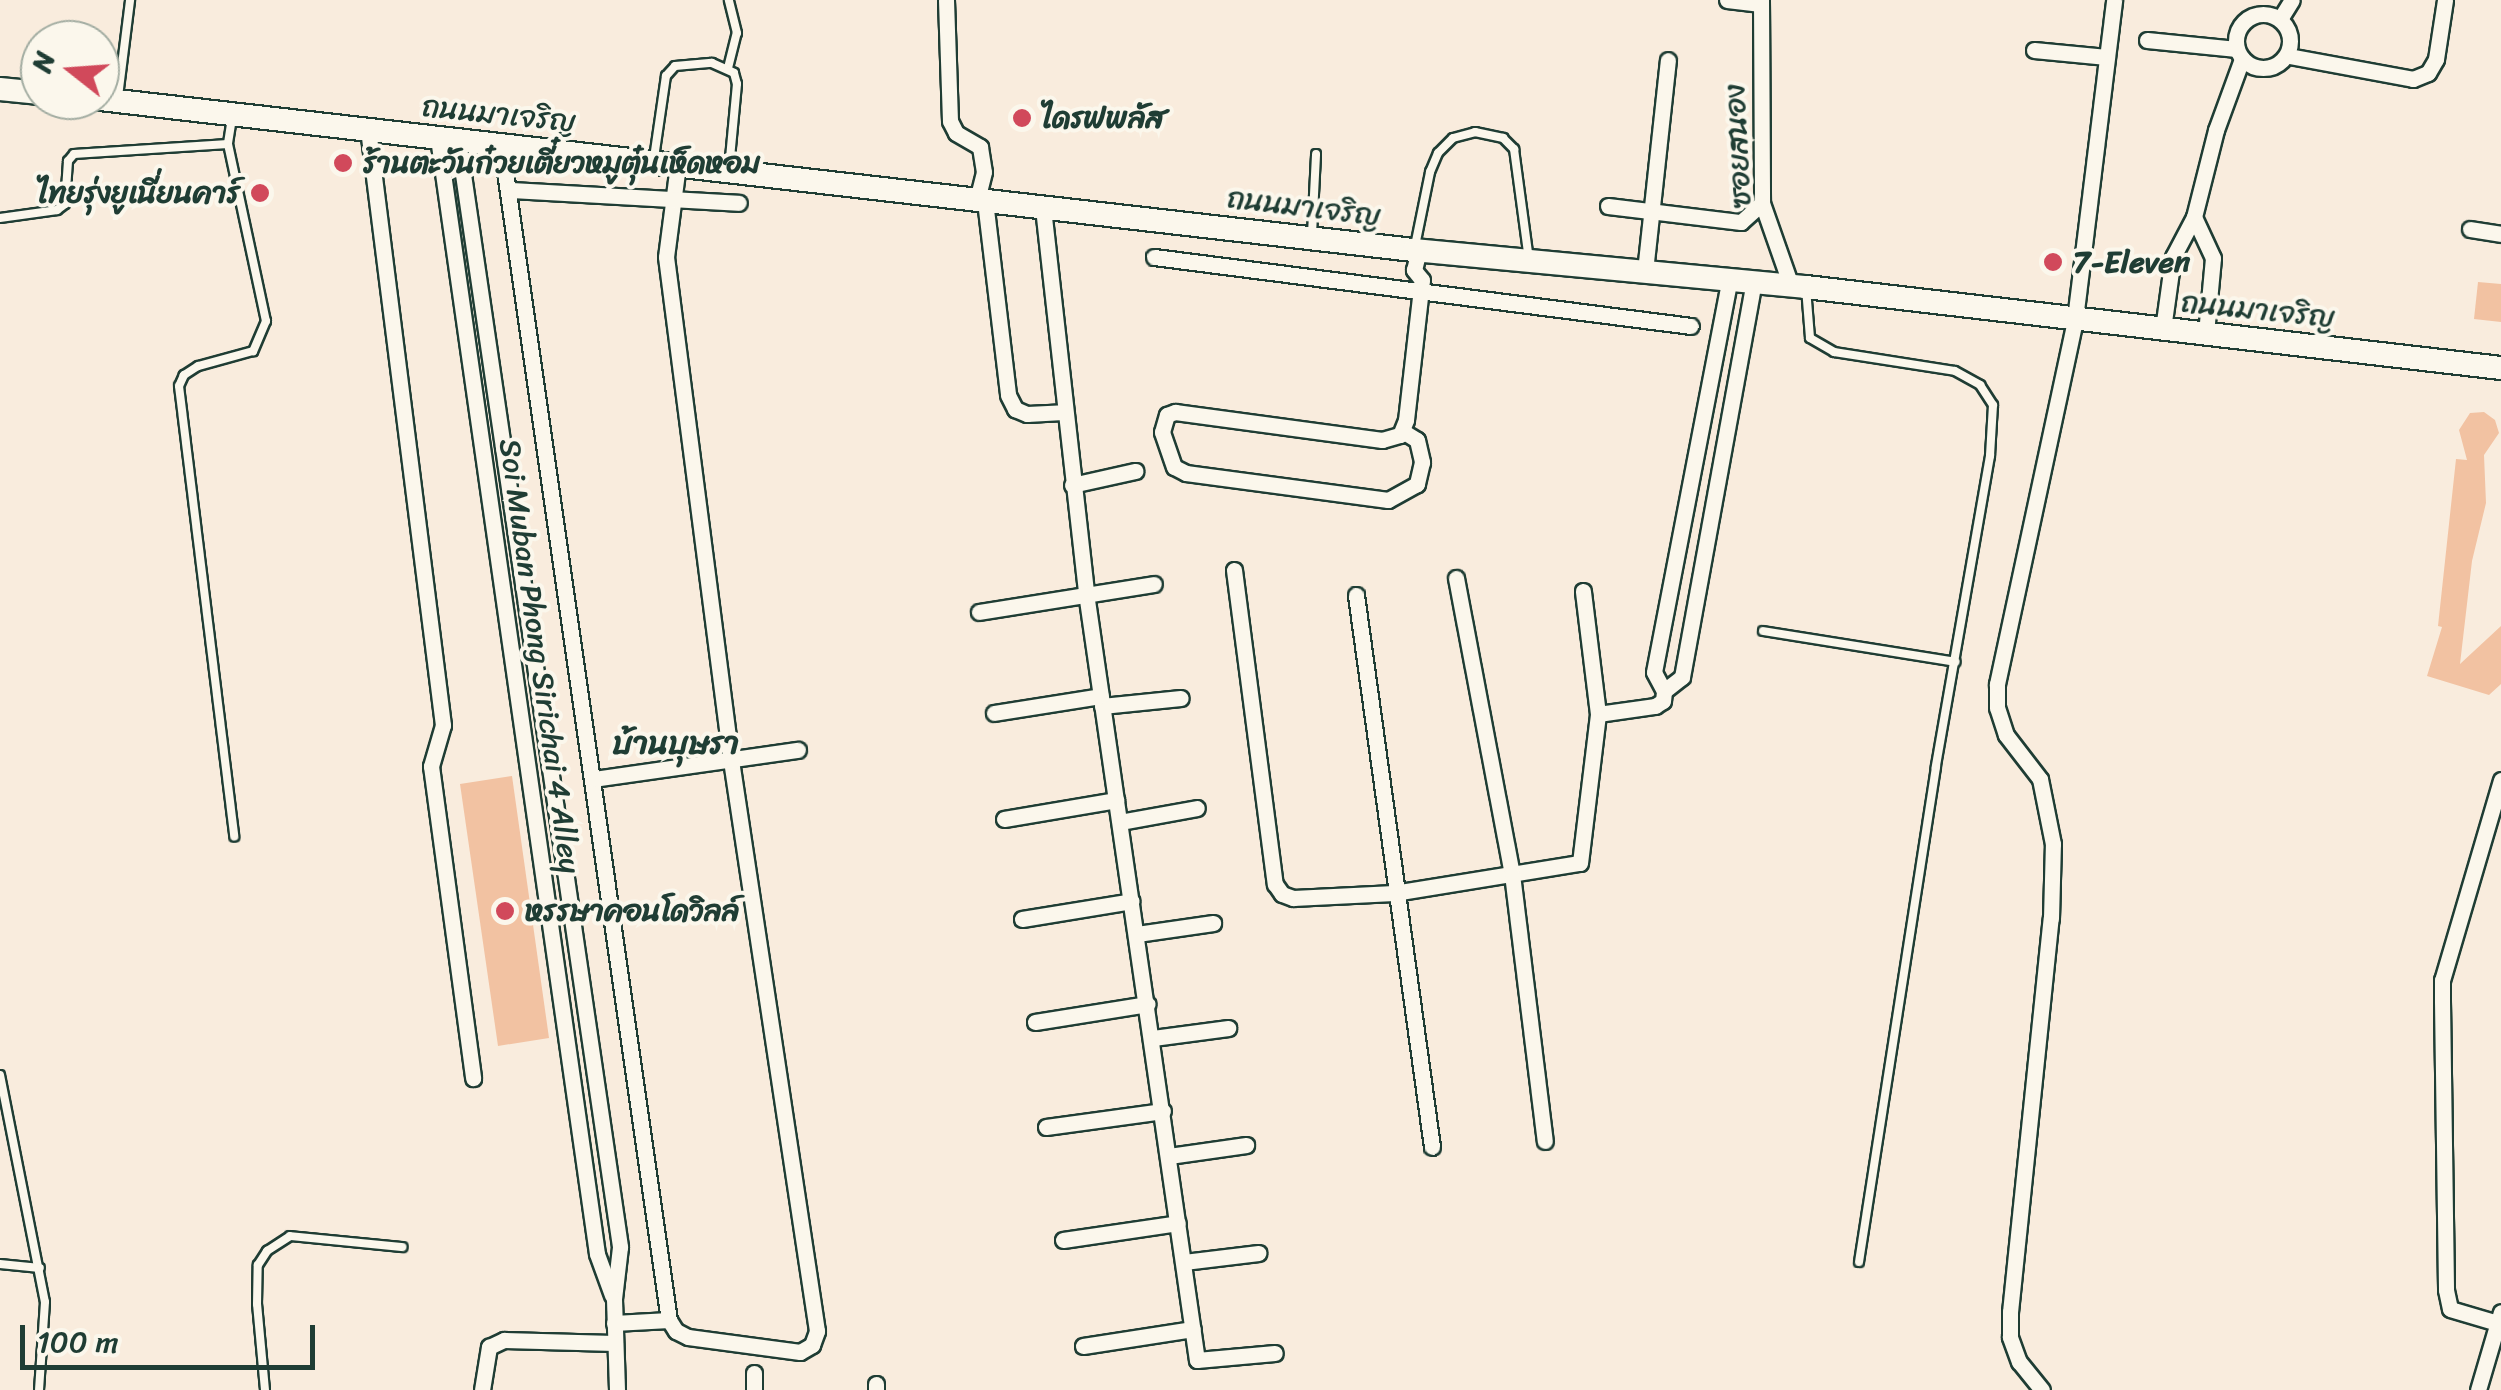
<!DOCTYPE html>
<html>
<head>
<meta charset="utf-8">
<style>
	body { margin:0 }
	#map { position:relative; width:2501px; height:1390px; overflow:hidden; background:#f9ecdd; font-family:Sriracha,"Playpen Sans Thai",sans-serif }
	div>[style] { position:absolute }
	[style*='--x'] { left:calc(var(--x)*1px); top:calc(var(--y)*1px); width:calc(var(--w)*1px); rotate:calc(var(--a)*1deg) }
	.building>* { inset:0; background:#f2c2a2 }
	.roads { filter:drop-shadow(2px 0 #1f3d34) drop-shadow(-2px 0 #1f3d34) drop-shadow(0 2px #1f3d34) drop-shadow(0 -2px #1f3d34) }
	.lane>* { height:8px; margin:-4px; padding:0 4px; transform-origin:4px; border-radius:4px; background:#fbf7ec }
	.street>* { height:15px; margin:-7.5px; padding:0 7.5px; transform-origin:7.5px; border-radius:7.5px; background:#fbf7ec }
	.street>.ring { margin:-7.5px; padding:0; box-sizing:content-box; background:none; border:15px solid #fbf7ec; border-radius:50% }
	.secondary>* { height:22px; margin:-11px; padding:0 11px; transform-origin:11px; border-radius:11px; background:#fbf7ec }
	.dots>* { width:28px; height:28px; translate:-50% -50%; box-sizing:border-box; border:5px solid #fbf7ec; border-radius:50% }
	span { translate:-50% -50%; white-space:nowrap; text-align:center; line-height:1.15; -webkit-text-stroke:8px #fbf7ec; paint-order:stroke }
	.street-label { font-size:30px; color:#1f3d34 }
	.poi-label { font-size:30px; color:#1f3d34; font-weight:700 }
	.left { translate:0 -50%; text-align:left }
	.right { translate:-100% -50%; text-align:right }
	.neighbourhood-label { font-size:32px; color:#1f3d34; font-weight:700 }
	.north { position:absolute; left:20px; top:20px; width:100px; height:100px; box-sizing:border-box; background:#fbf7ec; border:2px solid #a3ada2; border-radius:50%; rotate:287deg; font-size:28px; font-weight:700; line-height:40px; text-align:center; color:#1f3d34 }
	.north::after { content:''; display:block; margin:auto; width:35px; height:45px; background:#d1495b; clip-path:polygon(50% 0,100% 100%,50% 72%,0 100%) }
	.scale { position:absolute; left:20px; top:1325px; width:295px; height:45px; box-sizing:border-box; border:5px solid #1f3d34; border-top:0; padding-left:12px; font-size:30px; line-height:35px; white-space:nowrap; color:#1f3d34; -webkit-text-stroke:8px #fbf7ec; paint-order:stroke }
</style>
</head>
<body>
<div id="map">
	<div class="building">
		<div style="clip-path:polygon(2478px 282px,2501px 284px,2501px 322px,2474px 319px)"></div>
		<div style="clip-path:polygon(2484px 412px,2495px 420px,2499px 433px,2484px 455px,2486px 503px,2472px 561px,2460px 664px,2501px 626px,2501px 684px,2489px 695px,2427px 676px,2442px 627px,2438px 626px,2456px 459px,2467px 460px,2459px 430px,2470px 413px)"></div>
		<div style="clip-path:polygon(512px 776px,549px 1038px,498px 1046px,460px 784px)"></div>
	</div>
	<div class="roads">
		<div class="lane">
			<div style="--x:728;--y:68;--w:36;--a:-76"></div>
			<div style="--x:737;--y:33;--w:34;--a:-104"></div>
			<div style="--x:118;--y:97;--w:98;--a:-82.9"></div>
			<div style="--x:232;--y:118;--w:26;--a:99"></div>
			<div style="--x:228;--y:144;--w:181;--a:77.9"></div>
			<div style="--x:266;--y:321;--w:33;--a:113"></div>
			<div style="--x:253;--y:351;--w:57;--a:164.7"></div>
			<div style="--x:198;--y:366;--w:17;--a:147"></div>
			<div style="--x:184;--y:375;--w:12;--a:114"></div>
			<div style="--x:179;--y:386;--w:454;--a:83"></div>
			<div style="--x:654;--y:158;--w:83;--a:-81.7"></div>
			<div style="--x:666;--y:76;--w:13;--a:-48"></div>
			<div style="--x:675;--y:66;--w:37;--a:-5"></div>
			<div style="--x:712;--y:63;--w:24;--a:24"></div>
			<div style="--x:734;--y:73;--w:11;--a:75"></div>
			<div style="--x:737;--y:84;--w:85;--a:95.4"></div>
			<div style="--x:0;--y:218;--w:58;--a:-8"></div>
			<div style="--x:57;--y:210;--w:10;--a:-37"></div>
			<div style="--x:65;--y:204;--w:43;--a:-86"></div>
			<div style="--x:68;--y:161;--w:9;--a:-49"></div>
			<div style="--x:74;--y:154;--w:154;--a:-3.7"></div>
			<div style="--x:1312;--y:234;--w:80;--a:-87.1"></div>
			<div style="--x:1415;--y:246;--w:76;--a:-78.5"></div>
			<div style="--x:1430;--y:172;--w:21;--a:-67"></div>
			<div style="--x:1438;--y:153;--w:21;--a:-45"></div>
			<div style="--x:1453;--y:138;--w:23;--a:-15"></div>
			<div style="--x:1475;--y:132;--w:29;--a:12"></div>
			<div style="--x:1503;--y:138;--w:16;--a:45"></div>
			<div style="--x:1514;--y:149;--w:112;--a:82.3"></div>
			<div style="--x:1806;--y:288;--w:50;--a:85.4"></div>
			<div style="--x:1810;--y:338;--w:28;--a:30"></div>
			<div style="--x:1834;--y:352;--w:122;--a:8.9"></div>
			<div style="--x:1955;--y:371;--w:29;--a:29"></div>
			<div style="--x:1980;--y:385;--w:24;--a:57"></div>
			<div style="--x:1993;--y:405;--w:51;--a:93.4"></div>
			<div style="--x:1990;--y:456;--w:316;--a:99.9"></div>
			<div style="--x:1936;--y:767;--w:501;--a:98.84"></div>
			<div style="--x:1763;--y:631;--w:195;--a:9.1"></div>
			<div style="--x:0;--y:1075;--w:231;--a:78.8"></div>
			<div style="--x:45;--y:1302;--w:88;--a:93.9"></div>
			<div style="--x:0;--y:1264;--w:40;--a:5.7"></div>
			<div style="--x:265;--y:1390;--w:86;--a:-95.3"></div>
			<div style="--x:257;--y:1304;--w:39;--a:-89"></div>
			<div style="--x:258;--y:1265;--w:17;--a:-57"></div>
			<div style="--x:267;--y:1251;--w:27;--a:-33"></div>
			<div style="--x:290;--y:1236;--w:113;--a:5.6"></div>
		</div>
		<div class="street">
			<div style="--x:946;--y:0;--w:121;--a:88.1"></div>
			<div style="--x:950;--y:121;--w:13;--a:63"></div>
			<div style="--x:956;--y:133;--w:28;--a:30"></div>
			<div style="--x:980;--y:147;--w:25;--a:81"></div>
			<div style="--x:984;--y:172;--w:29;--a:104"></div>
			<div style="--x:1727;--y:0;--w:34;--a:7"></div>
			<div style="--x:1761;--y:0;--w:203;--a:89.7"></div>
			<div style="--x:1762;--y:203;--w:88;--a:70.7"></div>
			<div class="ring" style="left:2236px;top:14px;width:39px;height:39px"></div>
			<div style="--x:2280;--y:19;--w:22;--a:-58"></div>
			<div style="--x:2147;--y:40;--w:90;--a:5.7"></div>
			<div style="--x:2034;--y:50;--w:73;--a:5.5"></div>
			<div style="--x:2289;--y:56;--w:126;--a:10.5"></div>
			<div style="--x:2413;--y:79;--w:16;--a:-22"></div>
			<div style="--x:2428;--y:73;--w:16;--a:-60"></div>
			<div style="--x:2436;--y:59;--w:60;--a:-81.3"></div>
			<div style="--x:368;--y:129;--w:601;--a:82.83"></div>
			<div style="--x:443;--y:725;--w:43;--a:106.3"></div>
			<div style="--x:431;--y:766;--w:315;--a:82.3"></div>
			<div style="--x:438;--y:138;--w:1127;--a:81.89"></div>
			<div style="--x:597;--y:1254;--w:44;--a:69.9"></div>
			<div style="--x:458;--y:140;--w:1119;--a:81.67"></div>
			<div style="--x:620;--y:1247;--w:52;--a:96.6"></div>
			<div style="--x:614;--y:1299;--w:91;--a:88.1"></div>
			<div style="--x:501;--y:143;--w:1189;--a:81.88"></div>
			<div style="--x:669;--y:1320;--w:13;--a:58"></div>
			<div style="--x:676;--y:1331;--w:13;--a:27"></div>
			<div style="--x:688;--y:1337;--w:113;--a:7.6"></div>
			<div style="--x:800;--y:1352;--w:14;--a:-30"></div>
			<div style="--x:812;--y:1345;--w:15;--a:-70"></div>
			<div style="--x:817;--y:1331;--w:577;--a:-98.57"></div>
			<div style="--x:731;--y:760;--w:507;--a:-97.36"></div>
			<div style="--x:666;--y:257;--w:93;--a:-82.6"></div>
			<div style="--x:510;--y:190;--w:229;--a:3.2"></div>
			<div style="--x:985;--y:201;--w:195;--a:83.2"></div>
			<div style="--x:1008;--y:395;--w:16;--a:63"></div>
			<div style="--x:1015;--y:409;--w:13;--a:23"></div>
			<div style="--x:1027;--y:414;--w:36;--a:-3"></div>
			<div style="--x:1608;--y:206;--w:134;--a:6.9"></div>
			<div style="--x:1741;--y:222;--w:28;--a:-42"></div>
			<div style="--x:1043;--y:208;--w:387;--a:83.6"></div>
			<div style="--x:1086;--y:593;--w:775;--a:81.77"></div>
			<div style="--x:1197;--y:1360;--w:78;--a:-5.1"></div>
			<div style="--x:2194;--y:217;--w:45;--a:65.1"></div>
			<div style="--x:2213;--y:258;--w:76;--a:95.3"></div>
			<div style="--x:2470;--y:229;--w:31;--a:9"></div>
			<div style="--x:1154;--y:257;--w:541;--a:7.32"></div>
			<div style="--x:1645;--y:271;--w:212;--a:-83.8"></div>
			<div style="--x:2163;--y:329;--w:73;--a:-82.1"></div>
			<div style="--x:2173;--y:257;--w:45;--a:-62.3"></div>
			<div style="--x:2194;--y:217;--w:90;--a:-75.8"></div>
			<div style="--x:2216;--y:130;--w:76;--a:-69.9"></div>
			<div style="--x:1404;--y:432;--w:15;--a:32"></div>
			<div style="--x:1417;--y:440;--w:23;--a:77"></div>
			<div style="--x:1422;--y:462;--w:23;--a:103"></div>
			<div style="--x:1417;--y:484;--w:33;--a:151"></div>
			<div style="--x:1388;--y:500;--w:204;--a:-172.4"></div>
			<div style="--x:1186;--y:473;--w:13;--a:-153"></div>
			<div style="--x:1174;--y:467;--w:37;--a:-109"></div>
			<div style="--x:1162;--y:432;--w:18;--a:-74"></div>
			<div style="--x:1167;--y:415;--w:9;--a:-21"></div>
			<div style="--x:1175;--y:412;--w:209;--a:7.7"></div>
			<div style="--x:1382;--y:440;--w:19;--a:-16"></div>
			<div style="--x:1400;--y:435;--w:16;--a:-68"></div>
			<div style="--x:1406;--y:420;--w:141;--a:-83.5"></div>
			<div style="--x:1422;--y:280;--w:13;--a:-129"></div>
			<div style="--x:1414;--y:270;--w:21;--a:-76"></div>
			<div style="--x:1072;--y:485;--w:65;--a:-12.5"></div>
			<div style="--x:1234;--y:570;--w:317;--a:82.6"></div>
			<div style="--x:1275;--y:884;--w:12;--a:55"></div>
			<div style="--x:1282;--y:894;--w:12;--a:20"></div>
			<div style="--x:1293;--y:898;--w:101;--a:-2.8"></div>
			<div style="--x:1394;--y:893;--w:188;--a:-9.2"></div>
			<div style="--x:1580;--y:863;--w:150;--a:-83.1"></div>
			<div style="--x:1598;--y:714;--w:124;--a:-97"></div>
			<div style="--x:1456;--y:578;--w:301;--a:79.3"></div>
			<div style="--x:1512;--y:874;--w:269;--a:83"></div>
			<div style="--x:1356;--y:595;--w:557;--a:82.16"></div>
			<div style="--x:979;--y:612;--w:177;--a:-9.1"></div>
			<div style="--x:1664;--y:691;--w:21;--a:-118"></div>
			<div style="--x:1654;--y:672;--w:400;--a:-79.1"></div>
			<div style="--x:1102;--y:706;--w:79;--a:-5.8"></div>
			<div style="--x:994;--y:713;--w:108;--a:-9"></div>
			<div style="--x:1598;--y:714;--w:58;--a:-8"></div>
			<div style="--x:1655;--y:706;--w:9;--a:-32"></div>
			<div style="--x:1663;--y:701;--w:10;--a:-84"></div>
			<div style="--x:1664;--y:691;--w:23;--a:-38"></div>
			<div style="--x:1682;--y:677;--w:402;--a:-79.7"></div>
			<div style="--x:593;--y:779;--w:207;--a:-8.1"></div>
			<div style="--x:2501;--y:780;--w:209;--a:106.4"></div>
			<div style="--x:2442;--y:980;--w:21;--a:90"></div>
			<div style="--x:2442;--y:1001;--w:289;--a:89.2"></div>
			<div style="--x:2446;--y:1290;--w:19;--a:78"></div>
			<div style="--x:2450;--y:1309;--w:53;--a:16.4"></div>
			<div style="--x:1004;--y:819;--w:114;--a:-9.6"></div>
			<div style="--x:1120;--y:822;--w:78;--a:-10.3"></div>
			<div style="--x:1022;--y:919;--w:111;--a:-9.3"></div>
			<div style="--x:1137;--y:934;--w:77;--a:-8.2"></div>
			<div style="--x:1035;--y:1022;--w:114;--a:-9.1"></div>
			<div style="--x:1153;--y:1038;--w:76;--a:-7.6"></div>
			<div style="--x:1046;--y:1127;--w:118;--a:-7.8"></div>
			<div style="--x:1169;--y:1156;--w:78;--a:-8.1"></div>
			<div style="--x:1063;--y:1240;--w:116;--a:-8.4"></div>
			<div style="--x:1184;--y:1262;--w:75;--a:-6.9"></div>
			<div style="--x:614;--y:1323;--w:55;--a:-3.1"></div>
			<div style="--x:1083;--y:1346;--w:111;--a:-8.8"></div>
			<div style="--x:754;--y:1373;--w:17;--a:90"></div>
			<div style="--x:876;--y:1384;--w:6;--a:90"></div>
			<div style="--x:482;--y:1390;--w:44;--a:-80.8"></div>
			<div style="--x:489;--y:1347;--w:17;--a:-25"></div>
			<div style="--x:504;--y:1340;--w:110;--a:1.6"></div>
			<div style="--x:2042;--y:1390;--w:36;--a:-129"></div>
			<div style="--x:2019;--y:1362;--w:27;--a:-110"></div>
			<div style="--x:2010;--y:1337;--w:25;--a:-90"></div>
			<div style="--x:2010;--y:1312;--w:396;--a:-84.1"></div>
			<div style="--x:2051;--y:918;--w:74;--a:-88.5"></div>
			<div style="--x:2053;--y:844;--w:66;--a:-101.3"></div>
			<div style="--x:2040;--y:779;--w:56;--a:-127.7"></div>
			<div style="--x:2006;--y:735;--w:28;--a:-108"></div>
			<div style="--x:1997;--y:708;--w:24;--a:-90"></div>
			<div style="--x:1997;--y:684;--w:373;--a:-77.9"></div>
			<div style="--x:2075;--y:319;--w:321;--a:-83"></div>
			<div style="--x:2478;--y:1390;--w:81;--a:-73.6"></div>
		</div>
		<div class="secondary">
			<div style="--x:0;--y:89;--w:40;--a:5.7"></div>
			<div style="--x:100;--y:99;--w:1323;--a:6.56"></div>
			<div style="--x:1414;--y:250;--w:394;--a:5.4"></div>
			<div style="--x:1806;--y:287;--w:700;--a:6.65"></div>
		</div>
	</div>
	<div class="dots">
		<div style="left:1022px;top:118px;background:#d1495b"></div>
		<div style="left:343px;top:163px;background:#d1495b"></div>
		<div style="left:260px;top:193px;background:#d1495b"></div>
		<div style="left:2053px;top:262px;background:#d1495b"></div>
		<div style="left:505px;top:911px;background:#d1495b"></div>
	</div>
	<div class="street-label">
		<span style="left:499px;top:114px;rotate:6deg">ถนนมาเจริญ</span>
		<span style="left:1738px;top:146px;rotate:-93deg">ซอยสนอง</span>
		<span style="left:1304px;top:207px;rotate:7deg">ถนนมาเจริญ</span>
		<span style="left:2258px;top:310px;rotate:6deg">ถนนมาเจริญ</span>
		<span style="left:540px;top:656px;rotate:82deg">Soi Muban Phong Sirichai 4 Alley</span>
	</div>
	<div class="poi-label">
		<span class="left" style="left:1042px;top:118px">ไดรฟพลัส</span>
		<span class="left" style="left:363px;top:163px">ร้านตะวันก๋วยเตี๋ยวหมูตุ๋นเห็ดหอม</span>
		<span class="right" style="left:240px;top:193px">ไทยรุ่งยูเนี่ยนคาร์</span>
		<span class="left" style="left:2073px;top:262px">7-Eleven</span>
		<span class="left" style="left:525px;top:911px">หรรษาคอนโดวิลล์</span>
	</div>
	<div class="neighbourhood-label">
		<span style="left:676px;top:744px">บ้านบุษรา</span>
	</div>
	<div class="north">N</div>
	<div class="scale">100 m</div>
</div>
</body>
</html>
